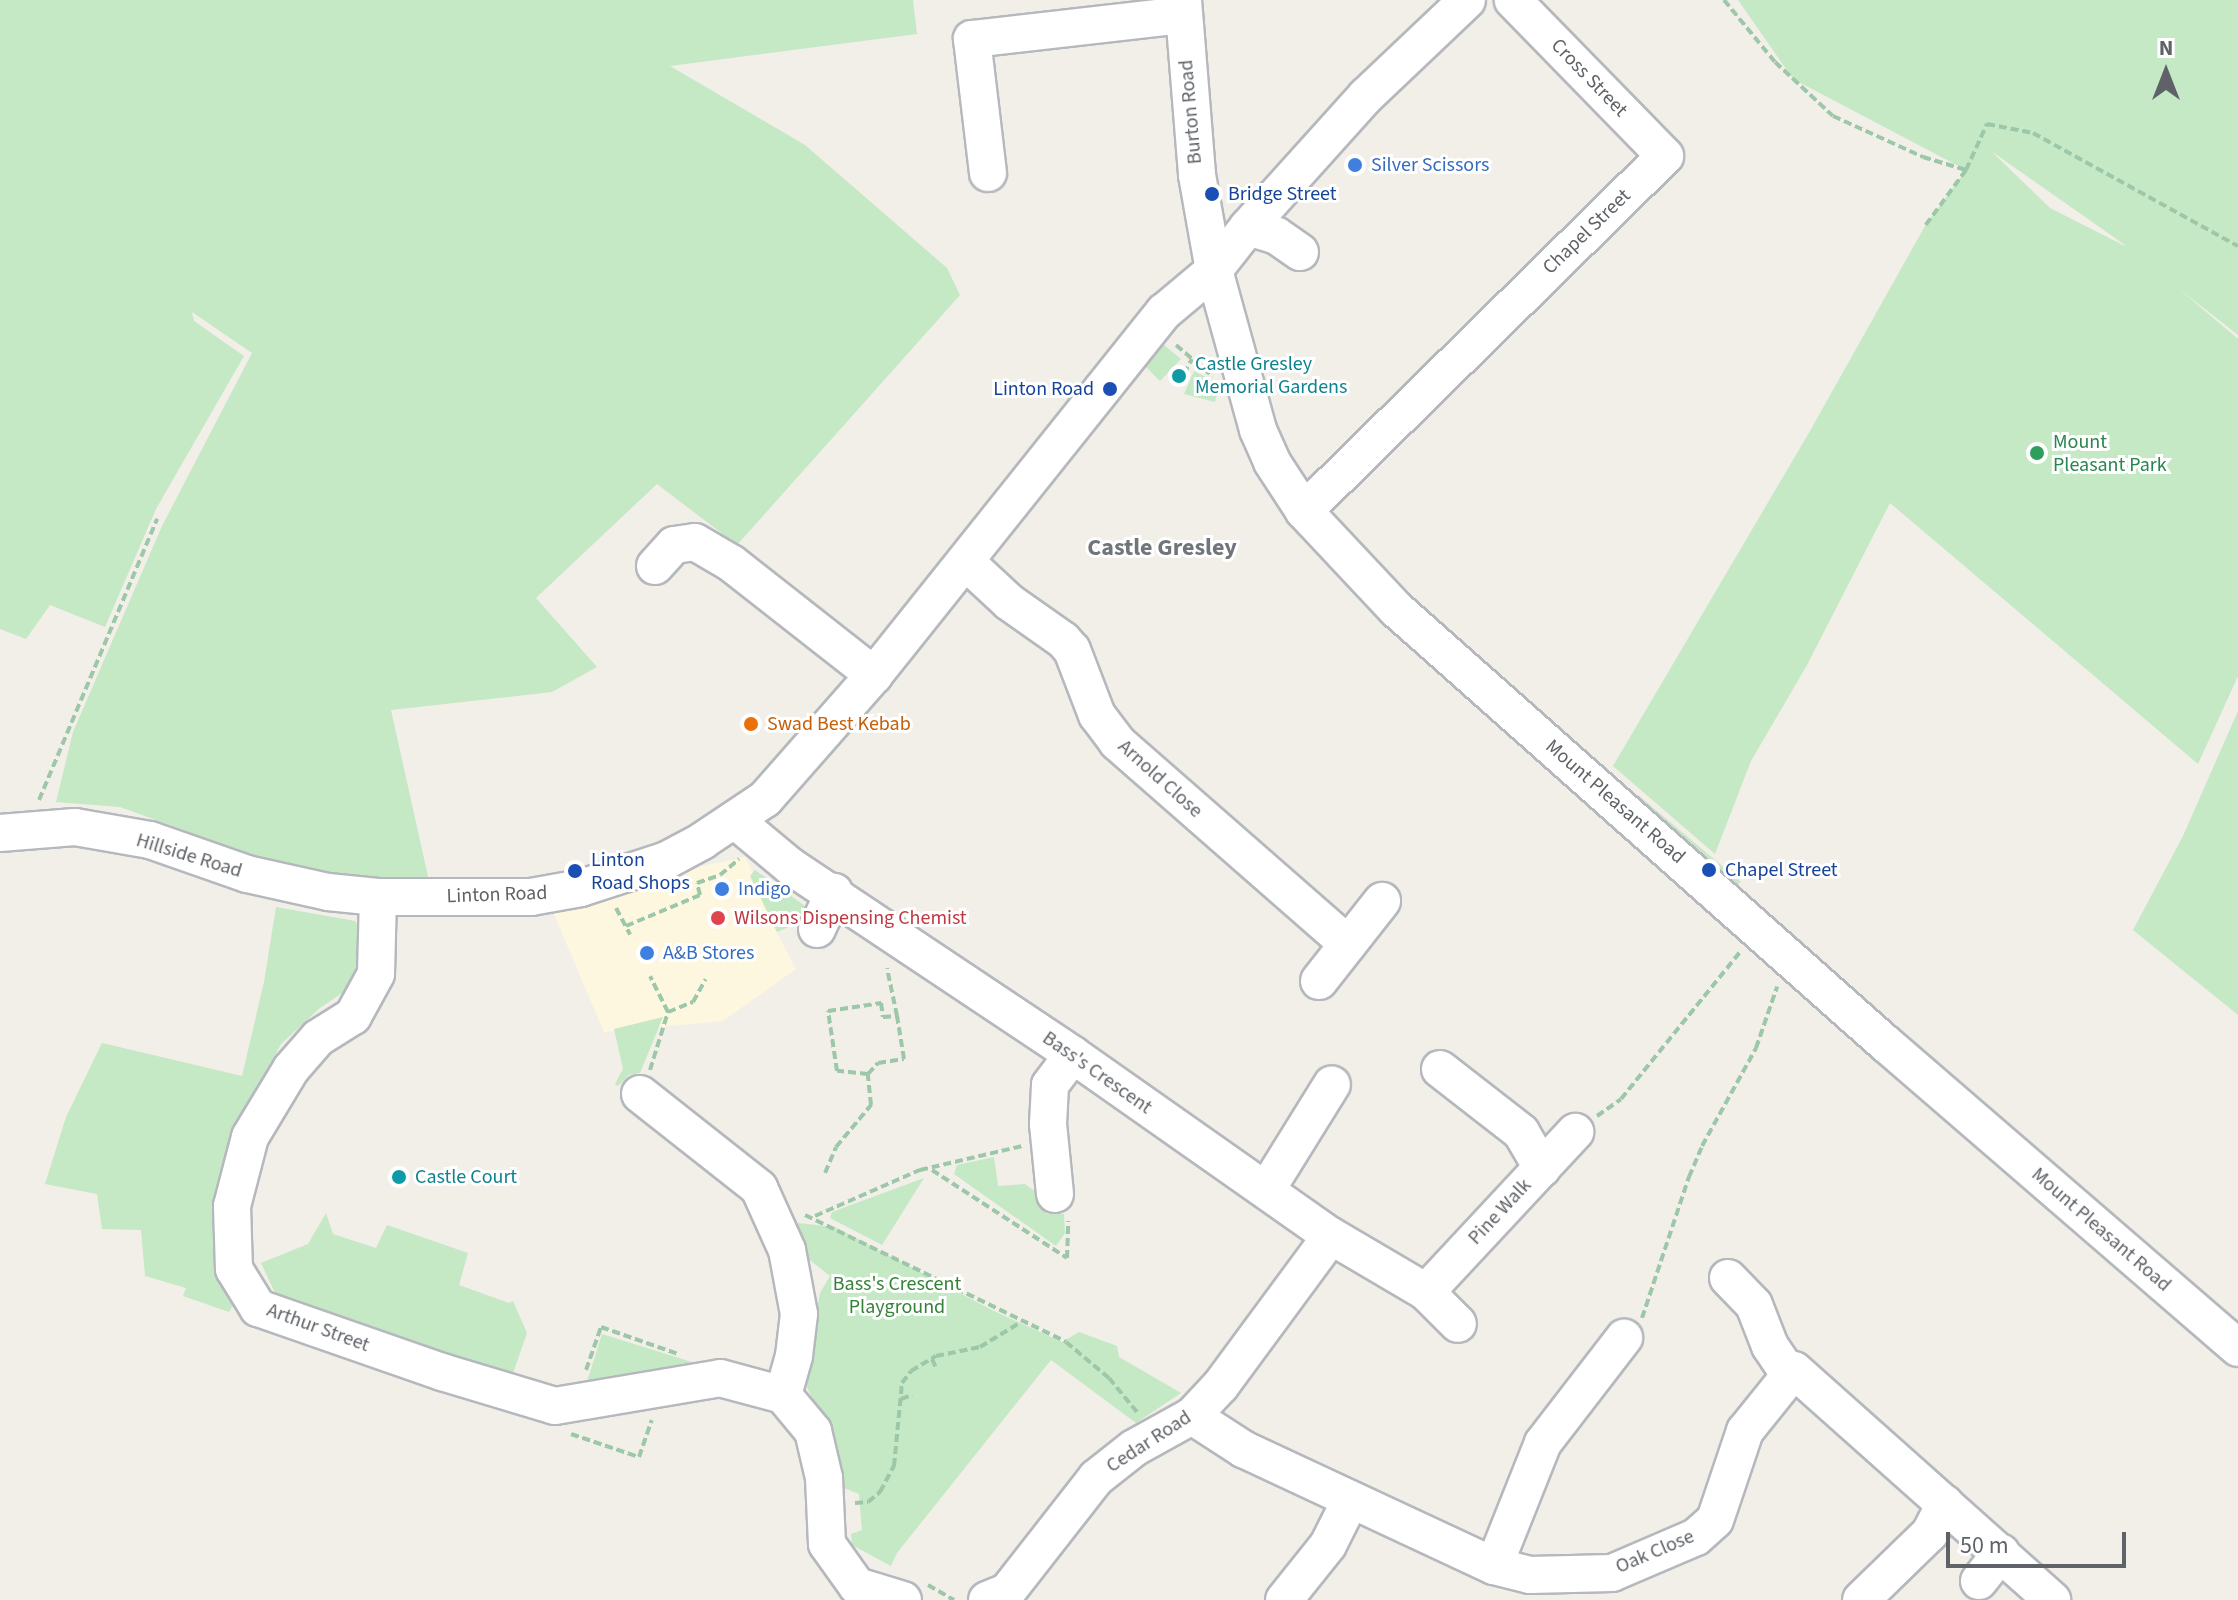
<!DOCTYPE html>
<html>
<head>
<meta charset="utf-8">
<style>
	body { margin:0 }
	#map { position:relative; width:2238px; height:1600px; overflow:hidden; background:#f1efe8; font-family:"Source Sans 3",sans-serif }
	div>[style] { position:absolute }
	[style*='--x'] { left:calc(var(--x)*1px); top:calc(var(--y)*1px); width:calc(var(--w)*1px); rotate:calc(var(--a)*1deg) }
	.commercial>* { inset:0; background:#fef7e0 }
	.green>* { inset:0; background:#c5e8c5 }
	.path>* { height:4px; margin-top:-2px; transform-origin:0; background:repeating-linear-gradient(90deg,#9cc7a9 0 8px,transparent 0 12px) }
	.roads { filter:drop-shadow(2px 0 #b5b8bc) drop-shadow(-2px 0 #b5b8bc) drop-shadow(0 2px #b5b8bc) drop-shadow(0 -2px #b5b8bc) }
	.minor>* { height:36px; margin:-18px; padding:0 18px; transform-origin:18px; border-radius:18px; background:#fff }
	.dots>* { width:22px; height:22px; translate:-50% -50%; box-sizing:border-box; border:4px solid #fff; border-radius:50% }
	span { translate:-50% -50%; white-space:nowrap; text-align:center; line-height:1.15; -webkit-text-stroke:6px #fff; paint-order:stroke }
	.street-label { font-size:20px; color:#5f6368 }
	.shop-label { font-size:20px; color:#366cbe }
	.left { translate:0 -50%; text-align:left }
	.transit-label { font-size:20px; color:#164399 }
	.right { translate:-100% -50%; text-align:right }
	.culture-label { font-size:20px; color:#0d838f }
	.leisure-label { font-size:20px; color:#27864d }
	.food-label { font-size:20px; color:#c56008 }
	.health-label { font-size:20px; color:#be3a42 }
	.park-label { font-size:20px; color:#348238 }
	.quarter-label { font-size:24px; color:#70757a; font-weight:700 }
	.north { position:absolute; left:2126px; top:32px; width:80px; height:80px; -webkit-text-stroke:6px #fff; paint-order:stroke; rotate:0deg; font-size:22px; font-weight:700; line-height:32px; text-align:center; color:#5f6368 }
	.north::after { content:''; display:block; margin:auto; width:28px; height:36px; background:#5f6368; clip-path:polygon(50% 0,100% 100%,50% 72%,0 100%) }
	.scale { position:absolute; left:1946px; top:1532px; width:180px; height:36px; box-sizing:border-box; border:4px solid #5f6368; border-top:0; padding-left:10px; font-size:24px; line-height:28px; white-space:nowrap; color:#5f6368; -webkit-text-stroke:6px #fff; paint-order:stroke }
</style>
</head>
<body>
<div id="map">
	<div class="commercial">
		<div style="clip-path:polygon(746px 857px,772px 923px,796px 969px,723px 1021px,604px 1032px,547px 898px)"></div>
	</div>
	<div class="green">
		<div style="clip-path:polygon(0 0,913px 0,917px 34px,670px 66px,805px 145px,947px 268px,960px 295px,737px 545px,657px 484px,536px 598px,597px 667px,552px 692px,391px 710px,429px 881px,322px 880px,120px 807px,56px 802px,73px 732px,162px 526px,252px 353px,192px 312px,194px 321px,244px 356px,156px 509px,105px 627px,50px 605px,26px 639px,0 629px)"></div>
		<div style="clip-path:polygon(evenodd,1738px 0,2238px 0,2238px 335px,2178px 288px,2238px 339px,2238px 676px,2198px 764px,1890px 503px,1807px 665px,1751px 761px,1715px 854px,1613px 766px,1810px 431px,1925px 226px,1966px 170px,1793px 79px,1738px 0,1991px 151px,2125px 245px,2125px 246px,2050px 208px,1991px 151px)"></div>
		<div style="clip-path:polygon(1164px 345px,1181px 359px,1160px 381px,1145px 366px)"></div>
		<div style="clip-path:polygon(1194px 371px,1219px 384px,1215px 402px,1184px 394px)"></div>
		<div style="clip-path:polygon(2238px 711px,2238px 1015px,2133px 930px,2183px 836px)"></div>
		<div style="clip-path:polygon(1638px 795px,1741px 882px,1731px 888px,1631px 797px)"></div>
		<div style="clip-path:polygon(755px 870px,812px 911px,805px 920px,777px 932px,750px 876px)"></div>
		<div style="clip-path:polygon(276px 907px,355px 921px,368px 945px,354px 985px,320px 1008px,281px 1044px,262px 1080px,232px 1161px,235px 1302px,229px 1312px,183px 1296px,186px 1288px,145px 1276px,141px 1230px,102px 1229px,97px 1194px,45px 1184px,66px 1117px,102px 1043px,242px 1076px,264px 982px)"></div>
		<div style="clip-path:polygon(663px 1017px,640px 1073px,629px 1075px,618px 1086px,615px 1084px,623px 1069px,614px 1029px)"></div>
		<div style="clip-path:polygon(994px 1157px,998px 1186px,1025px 1184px,1044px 1198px,1046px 1214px,1064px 1214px,1065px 1233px,1056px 1246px,954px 1174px,957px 1165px)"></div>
		<div style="clip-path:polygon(924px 1178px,882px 1245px,830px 1218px,832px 1212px)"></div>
		<div style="clip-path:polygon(326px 1213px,333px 1234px,376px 1248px,387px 1225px,468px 1253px,459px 1285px,509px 1303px,513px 1301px,527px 1333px,510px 1382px,276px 1295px,261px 1263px,308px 1244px)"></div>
		<div style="clip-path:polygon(798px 1223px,835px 1227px,992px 1310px,1062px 1342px,1079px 1332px,1117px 1346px,1119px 1357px,1181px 1393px,1136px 1423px,1051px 1360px,897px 1553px,891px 1566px,852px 1545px,851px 1534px,862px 1530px,859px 1494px,839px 1486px,817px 1409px,804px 1381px,820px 1293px,830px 1276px,801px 1253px)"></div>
		<div style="clip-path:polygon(602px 1334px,695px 1363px,697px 1366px,584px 1391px)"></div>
	</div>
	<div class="path">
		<div style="--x:1724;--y:0;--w:80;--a:50.6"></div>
		<div style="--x:1775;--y:62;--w:79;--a:43"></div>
		<div style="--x:1833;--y:116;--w:99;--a:24.5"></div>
		<div style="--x:1923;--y:157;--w:45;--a:16.8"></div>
		<div style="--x:1966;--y:170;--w:69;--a:126.2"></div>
		<div style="--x:1966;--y:170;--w:51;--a:-65.5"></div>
		<div style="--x:1987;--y:124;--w:47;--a:11.1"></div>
		<div style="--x:2033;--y:133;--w:234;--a:28.9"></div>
		<div style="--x:1176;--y:345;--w:48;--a:40.7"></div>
		<div style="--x:1184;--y:374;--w:17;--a:-62"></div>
		<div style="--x:39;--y:800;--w:305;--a:-67.2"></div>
		<div style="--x:616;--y:908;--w:30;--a:62"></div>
		<div style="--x:626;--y:926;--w:80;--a:-22.7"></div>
		<div style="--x:700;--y:895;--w:12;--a:-104"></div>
		<div style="--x:697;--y:883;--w:24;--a:-19"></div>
		<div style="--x:720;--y:875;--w:25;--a:-40"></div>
		<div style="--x:668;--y:1012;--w:27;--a:-22"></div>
		<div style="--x:693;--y:1002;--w:26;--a:-61"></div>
		<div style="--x:650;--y:1070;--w:61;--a:-72.8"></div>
		<div style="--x:668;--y:1012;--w:40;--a:-116.6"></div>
		<div style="--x:868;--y:1074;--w:15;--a:-48"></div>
		<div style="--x:878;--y:1063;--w:26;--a:-9"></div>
		<div style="--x:904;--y:1059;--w:44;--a:-99.2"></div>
		<div style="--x:1597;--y:1116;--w:29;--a:-35"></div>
		<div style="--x:1621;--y:1099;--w:189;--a:-51"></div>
		<div style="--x:932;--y:1170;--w:161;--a:33.1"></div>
		<div style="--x:1067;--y:1258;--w:37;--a:-88"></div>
		<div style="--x:825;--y:1173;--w:28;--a:-67"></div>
		<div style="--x:836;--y:1147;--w:55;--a:-50.2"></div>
		<div style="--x:871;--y:1105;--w:31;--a:-96"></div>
		<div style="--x:868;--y:1074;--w:31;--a:-174"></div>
		<div style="--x:837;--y:1071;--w:61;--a:-98.5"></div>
		<div style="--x:828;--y:1011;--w:54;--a:-8.6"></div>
		<div style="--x:881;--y:1003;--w:14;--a:82"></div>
		<div style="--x:883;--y:1017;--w:14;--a:-4"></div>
		<div style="--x:897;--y:1016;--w:49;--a:-101.8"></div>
		<div style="--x:805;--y:1215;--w:290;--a:25.9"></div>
		<div style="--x:1066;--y:1342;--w:56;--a:39.9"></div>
		<div style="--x:1109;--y:1378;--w:44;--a:50.5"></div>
		<div style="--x:815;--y:1216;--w:115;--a:-23.7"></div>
		<div style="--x:920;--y:1170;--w:105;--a:-13.2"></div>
		<div style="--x:1642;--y:1318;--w:149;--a:-71.6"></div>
		<div style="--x:1689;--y:1177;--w:34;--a:-67"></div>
		<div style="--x:1702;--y:1146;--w:112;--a:-61.1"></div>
		<div style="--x:1756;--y:1048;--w:65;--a:-71"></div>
		<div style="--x:932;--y:1359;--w:10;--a:66"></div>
		<div style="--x:586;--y:1370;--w:46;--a:-70.8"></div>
		<div style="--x:601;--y:1327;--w:82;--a:19.3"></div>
		<div style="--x:901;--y:1399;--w:12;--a:-20"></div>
		<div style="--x:571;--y:1434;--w:72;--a:18.7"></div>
		<div style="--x:639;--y:1457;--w:39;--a:-71"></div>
		<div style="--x:855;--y:1503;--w:13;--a:-4"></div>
		<div style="--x:868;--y:1502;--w:16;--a:-40"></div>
		<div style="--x:880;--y:1492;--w:30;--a:-62"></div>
		<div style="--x:894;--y:1466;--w:83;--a:-84.5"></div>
		<div style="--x:902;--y:1383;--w:15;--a:-53"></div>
		<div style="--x:911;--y:1371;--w:29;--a:-31"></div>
		<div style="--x:936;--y:1356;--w:45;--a:-11.6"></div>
		<div style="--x:980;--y:1347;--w:48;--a:-31.4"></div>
		<div style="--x:928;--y:1585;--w:30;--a:30"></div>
	</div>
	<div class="roads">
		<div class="minor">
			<div style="--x:1183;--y:0;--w:176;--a:85.4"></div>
			<div style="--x:1197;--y:175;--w:97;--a:79.9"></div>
			<div style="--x:1214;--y:270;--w:166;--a:74.6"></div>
			<div style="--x:1258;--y:430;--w:35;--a:66"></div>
			<div style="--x:1272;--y:462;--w:59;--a:56.9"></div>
			<div style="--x:1304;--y:511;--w:134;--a:46.8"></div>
			<div style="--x:1396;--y:609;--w:655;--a:41.6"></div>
			<div style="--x:1886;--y:1044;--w:465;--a:40.8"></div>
			<div style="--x:988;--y:173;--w:135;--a:-96.8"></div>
			<div style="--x:972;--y:39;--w:213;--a:-6.5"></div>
			<div style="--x:1248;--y:227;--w:30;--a:17"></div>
			<div style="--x:1277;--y:236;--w:28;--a:35"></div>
			<div style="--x:1304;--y:511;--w:506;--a:-44.52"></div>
			<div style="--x:1665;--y:156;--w:218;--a:-134.3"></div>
			<div style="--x:966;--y:562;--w:59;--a:42.9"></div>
			<div style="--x:1009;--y:602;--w:66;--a:35.1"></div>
			<div style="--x:1063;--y:640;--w:13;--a:48"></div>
			<div style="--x:1072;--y:650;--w:70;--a:69"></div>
			<div style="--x:1097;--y:715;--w:34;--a:53"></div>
			<div style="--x:1117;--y:742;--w:307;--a:41.2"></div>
			<div style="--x:655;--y:566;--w:28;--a:-48"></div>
			<div style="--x:674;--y:545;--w:21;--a:-8"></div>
			<div style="--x:695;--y:542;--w:42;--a:30.3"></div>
			<div style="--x:731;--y:563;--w:182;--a:38.1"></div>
			<div style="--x:736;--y:821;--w:70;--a:39.8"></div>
			<div style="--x:790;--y:866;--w:340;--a:33.7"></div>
			<div style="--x:1073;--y:1055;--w:315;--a:35.1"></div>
			<div style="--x:1331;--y:1236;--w:110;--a:30.5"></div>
			<div style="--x:1426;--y:1292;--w:45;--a:45"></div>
			<div style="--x:0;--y:833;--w:75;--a:-4.6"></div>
			<div style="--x:75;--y:827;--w:76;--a:9.8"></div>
			<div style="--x:150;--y:840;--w:103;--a:19.3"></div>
			<div style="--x:247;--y:874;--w:83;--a:12.5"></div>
			<div style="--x:328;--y:892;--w:50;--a:5.7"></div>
			<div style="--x:378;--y:897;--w:153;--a:0"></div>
			<div style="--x:531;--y:897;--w:51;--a:-10.2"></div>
			<div style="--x:581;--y:888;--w:90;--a:-18"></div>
			<div style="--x:667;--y:860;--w:40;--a:-28"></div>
			<div style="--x:702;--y:841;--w:76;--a:-33.7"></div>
			<div style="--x:765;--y:799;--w:165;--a:-48.7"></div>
			<div style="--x:874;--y:675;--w:465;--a:-51.4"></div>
			<div style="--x:1164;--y:312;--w:65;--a:-40"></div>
			<div style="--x:1214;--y:270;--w:55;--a:-51.7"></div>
			<div style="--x:1248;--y:227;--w:176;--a:-48"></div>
			<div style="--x:1366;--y:96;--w:139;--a:-43.5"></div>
			<div style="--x:378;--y:897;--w:77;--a:91.5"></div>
			<div style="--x:376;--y:974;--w:48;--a:118.7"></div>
			<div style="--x:353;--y:1016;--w:41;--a:147.8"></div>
			<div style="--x:318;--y:1038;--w:41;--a:131.1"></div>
			<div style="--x:291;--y:1069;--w:79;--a:121.1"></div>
			<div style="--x:250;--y:1137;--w:71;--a:104.6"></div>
			<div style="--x:232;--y:1206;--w:63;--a:88.2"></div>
			<div style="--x:234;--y:1269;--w:46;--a:58.4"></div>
			<div style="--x:258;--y:1308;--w:195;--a:19.2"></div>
			<div style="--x:442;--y:1372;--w:118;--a:16.7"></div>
			<div style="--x:555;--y:1406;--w:167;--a:-9.6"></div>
			<div style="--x:720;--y:1378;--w:65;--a:15.1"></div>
			<div style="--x:817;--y:929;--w:41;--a:-65.3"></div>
			<div style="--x:1319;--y:981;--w:102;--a:-51.8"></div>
			<div style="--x:1440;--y:1069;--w:103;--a:37.9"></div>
			<div style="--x:1521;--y:1132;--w:42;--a:59.7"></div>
			<div style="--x:640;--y:1094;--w:152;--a:38.3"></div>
			<div style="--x:759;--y:1188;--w:68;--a:65.7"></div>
			<div style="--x:787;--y:1250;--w:65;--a:79.4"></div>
			<div style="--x:799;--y:1314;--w:42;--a:96.8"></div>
			<div style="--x:794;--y:1356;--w:41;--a:105.8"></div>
			<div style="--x:1267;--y:1189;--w:123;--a:-58.2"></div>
			<div style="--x:1055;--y:1194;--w:70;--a:-95.7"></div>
			<div style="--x:1048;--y:1124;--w:39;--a:-87"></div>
			<div style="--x:1050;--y:1085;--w:38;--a:-53"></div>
			<div style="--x:1728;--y:1278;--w:37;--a:46"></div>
			<div style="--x:1754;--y:1305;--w:44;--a:68.7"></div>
			<div style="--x:1770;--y:1346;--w:36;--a:56"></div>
			<div style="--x:1426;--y:1292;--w:219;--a:-47"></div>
			<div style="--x:783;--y:1395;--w:47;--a:50.2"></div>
			<div style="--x:813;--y:1431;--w:48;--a:76.8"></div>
			<div style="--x:824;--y:1478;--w:66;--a:87.4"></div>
			<div style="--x:827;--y:1544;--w:52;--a:54.5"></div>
			<div style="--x:857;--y:1586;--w:48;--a:16.9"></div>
			<div style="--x:1192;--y:1416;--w:61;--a:32.9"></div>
			<div style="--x:1243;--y:1449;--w:277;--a:25"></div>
			<div style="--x:1494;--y:1566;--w:37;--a:14"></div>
			<div style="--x:1530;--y:1575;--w:82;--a:-1.4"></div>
			<div style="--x:1612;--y:1573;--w:91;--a:-23.2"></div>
			<div style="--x:1696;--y:1537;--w:25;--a:-42"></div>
			<div style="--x:1715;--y:1520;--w:94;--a:-71.4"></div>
			<div style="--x:1745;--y:1431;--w:78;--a:-51.2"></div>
			<div style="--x:1794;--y:1370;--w:346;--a:41.7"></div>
			<div style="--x:1494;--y:1566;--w:132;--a:-68.3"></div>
			<div style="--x:1543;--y:1443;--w:133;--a:-52.4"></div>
			<div style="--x:1979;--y:1581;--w:36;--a:-52"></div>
			<div style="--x:987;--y:1600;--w:22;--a:-22"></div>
			<div style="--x:1007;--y:1592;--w:145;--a:-52"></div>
			<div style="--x:1096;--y:1478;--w:48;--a:-38.3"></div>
			<div style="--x:1134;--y:1448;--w:66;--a:-28.9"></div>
			<div style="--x:1192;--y:1416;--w:42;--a:-46.9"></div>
			<div style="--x:1221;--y:1385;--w:185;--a:-53.6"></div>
			<div style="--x:1284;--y:1600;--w:70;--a:-51.3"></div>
			<div style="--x:1328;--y:1545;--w:49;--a:-63.4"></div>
			<div style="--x:1861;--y:1600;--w:96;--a:-44.2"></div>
			<div style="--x:1930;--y:1533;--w:33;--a:-63"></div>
		</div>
	</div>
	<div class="dots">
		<div style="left:1355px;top:165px;background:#3f7fe0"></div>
		<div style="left:1212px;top:194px;background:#1a4fb4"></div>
		<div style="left:1179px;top:376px;background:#0f9aa8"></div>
		<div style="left:1110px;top:389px;background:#1a4fb4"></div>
		<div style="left:2037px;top:453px;background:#2e9e5b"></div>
		<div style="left:751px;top:724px;background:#e8710a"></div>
		<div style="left:1709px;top:870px;background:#1a4fb4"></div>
		<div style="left:575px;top:871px;background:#1a4fb4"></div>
		<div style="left:722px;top:889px;background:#3f7fe0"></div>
		<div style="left:718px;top:918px;background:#e0444e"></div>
		<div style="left:647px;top:953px;background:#3f7fe0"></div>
		<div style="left:399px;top:1177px;background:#0f9aa8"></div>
	</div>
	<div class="street-label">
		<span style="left:1589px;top:78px;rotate:46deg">Cross Street</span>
		<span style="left:1191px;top:112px;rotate:-95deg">Burton Road</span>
		<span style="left:1587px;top:232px;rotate:-44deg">Chapel Street</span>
		<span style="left:1160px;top:779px;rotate:42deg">Arnold Close</span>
		<span style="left:1615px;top:802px;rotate:41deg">Mount Pleasant Road</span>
		<span style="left:189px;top:856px;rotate:17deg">Hillside Road</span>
		<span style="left:497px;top:895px;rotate:-2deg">Linton Road</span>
		<span style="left:1097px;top:1073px;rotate:35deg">Bass's Crescent</span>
		<span style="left:1500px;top:1212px;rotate:-47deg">Pine Walk</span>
		<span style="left:2101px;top:1230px;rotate:41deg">Mount Pleasant Road</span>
		<span style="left:318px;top:1328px;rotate:20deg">Arthur Street</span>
		<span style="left:1149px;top:1442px;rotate:-33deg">Cedar Road</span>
		<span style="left:1655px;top:1552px;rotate:-23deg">Oak Close</span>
	</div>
	<div class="shop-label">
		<span class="left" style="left:1371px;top:165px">Silver Scissors</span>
		<span class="left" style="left:738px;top:889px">Indigo</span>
		<span class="left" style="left:663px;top:953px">A&amp;B Stores</span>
	</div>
	<div class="transit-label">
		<span class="left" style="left:1228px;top:194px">Bridge Street</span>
		<span class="right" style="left:1094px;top:389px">Linton Road</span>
		<span class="left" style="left:591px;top:872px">Linton<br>Road Shops</span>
		<span class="left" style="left:1725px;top:870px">Chapel Street</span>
	</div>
	<div class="culture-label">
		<span class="left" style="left:1195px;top:376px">Castle Gresley<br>Memorial Gardens</span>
		<span class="left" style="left:415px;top:1177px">Castle Court</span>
	</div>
	<div class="leisure-label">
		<span class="left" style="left:2053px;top:454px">Mount<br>Pleasant Park</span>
	</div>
	<div class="food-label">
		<span class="left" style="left:767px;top:724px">Swad Best Kebab</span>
	</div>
	<div class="health-label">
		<span class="left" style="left:734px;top:918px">Wilsons Dispensing Chemist</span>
	</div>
	<div class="park-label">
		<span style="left:897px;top:1296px">Bass's Crescent<br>Playground</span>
	</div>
	<div class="quarter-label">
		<span style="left:1162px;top:548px">Castle Gresley</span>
	</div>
	<div class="north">N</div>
	<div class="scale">50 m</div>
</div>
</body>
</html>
